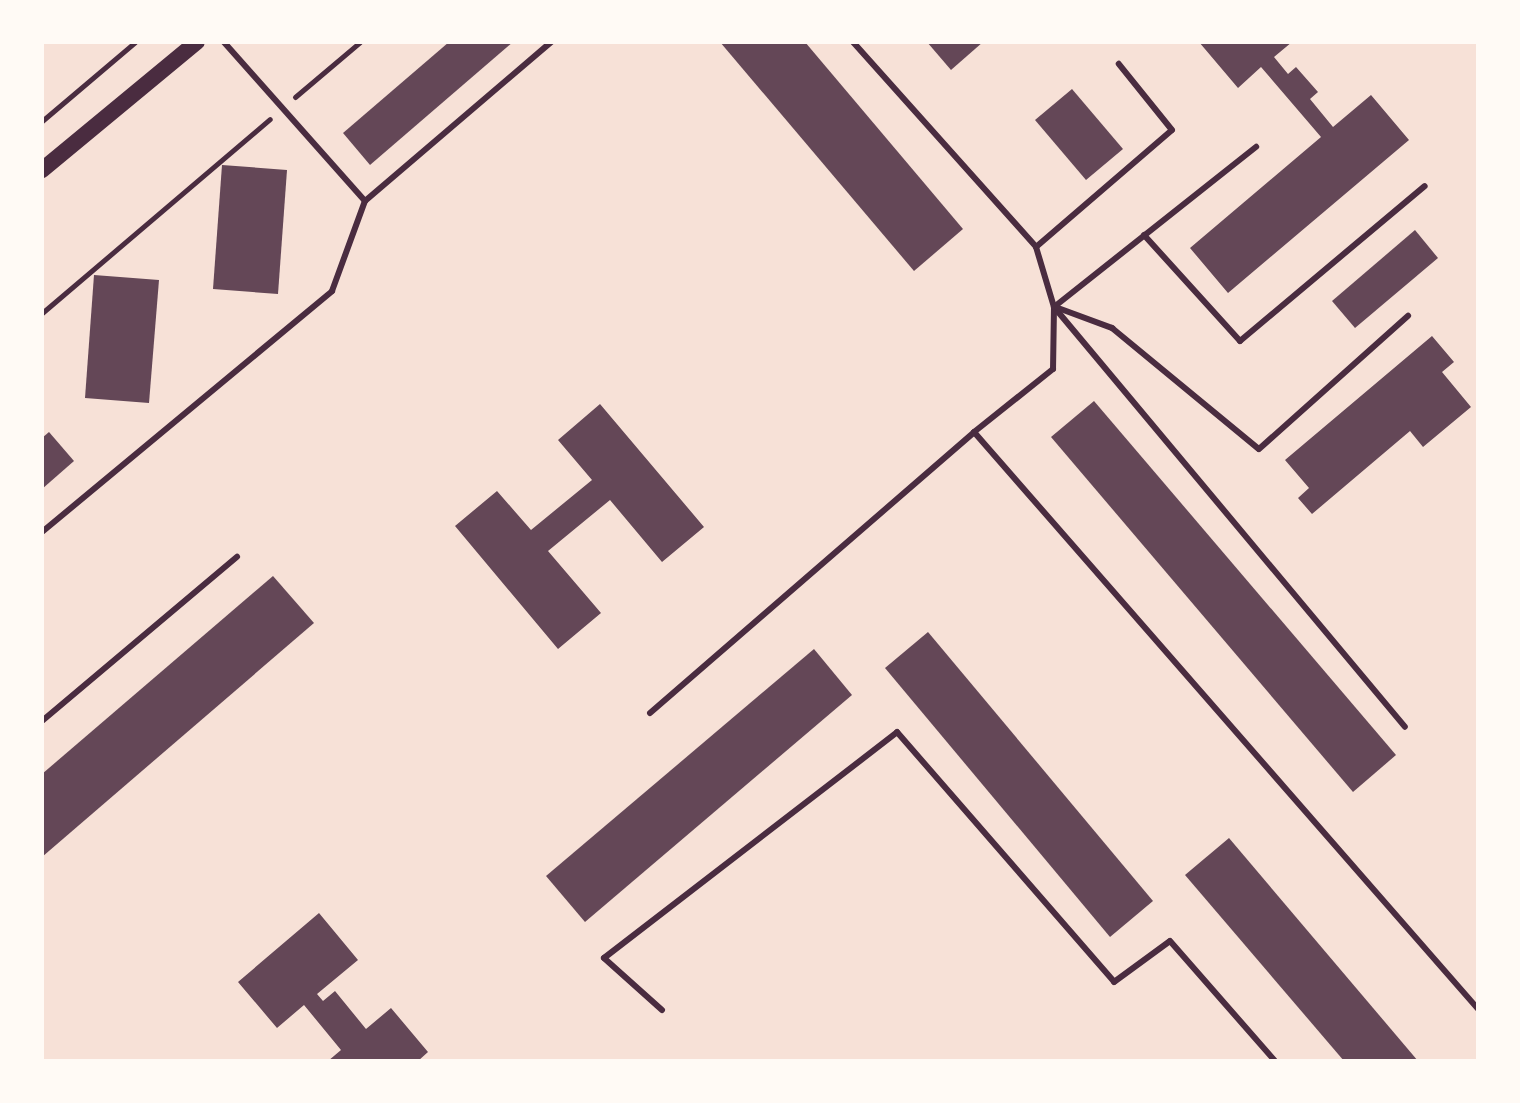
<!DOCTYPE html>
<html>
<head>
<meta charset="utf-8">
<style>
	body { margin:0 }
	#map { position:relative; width:1520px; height:1103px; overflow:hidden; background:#f7e1d7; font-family:"Fira Sans Condensed",sans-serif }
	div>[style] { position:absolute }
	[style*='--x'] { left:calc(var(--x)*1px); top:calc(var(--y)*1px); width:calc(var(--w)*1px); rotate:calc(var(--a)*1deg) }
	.building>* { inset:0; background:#644757 }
	.path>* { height:5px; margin:-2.5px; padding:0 2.5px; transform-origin:2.5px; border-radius:2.5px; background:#4a2c40 }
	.service>* { height:6px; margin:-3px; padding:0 3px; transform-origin:3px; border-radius:3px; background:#4a2c40 }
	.secondary>* { height:16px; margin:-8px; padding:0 8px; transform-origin:8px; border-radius:8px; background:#4a2c40 }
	span { translate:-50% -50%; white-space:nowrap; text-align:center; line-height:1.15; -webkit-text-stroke:6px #fffaf5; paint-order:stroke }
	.frame { position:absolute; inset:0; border:44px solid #fffaf5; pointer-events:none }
</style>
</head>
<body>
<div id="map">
	<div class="building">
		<div style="clip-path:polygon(449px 42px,513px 42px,370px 165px,343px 133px)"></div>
		<div style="clip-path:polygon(720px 42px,805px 42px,963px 229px,914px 271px)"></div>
		<div style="clip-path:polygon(927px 42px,983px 42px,951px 70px)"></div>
		<div style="clip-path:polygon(1199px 42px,1292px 42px,1274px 57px,1288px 74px,1296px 67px,1318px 92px,1310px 99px,1333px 127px,1371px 95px,1409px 140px,1228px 293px,1190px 248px,1321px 137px,1261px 67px,1238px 88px)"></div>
		<div style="clip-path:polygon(1072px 89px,1123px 149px,1086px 180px,1035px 120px)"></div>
		<div style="clip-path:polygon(222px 165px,287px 170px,278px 294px,213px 289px)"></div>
		<div style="clip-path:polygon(1415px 230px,1438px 258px,1355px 328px,1332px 301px)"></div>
		<div style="clip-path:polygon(94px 275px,159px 280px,149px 403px,85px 398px)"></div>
		<div style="clip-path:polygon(1432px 336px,1454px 362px,1442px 372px,1471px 407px,1423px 447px,1410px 431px,1312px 514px,1298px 498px,1309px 488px,1285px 460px)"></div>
		<div style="clip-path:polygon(1094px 401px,1396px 755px,1353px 792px,1051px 437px)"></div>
		<div style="clip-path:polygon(600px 404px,704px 527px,662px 562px,610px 500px,548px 551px,601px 613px,558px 649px,455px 526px,497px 491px,531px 530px,592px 480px,558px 440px)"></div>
		<div style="clip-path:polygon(49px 432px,74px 461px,42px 489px,42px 438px)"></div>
		<div style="clip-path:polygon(273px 576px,314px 623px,42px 857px,42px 774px)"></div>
		<div style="clip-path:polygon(928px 632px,1153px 901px,1110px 937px,885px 668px)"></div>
		<div style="clip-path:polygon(814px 649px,852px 695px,585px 922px,546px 876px)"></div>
		<div style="clip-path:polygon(1229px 838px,1418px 1061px,1344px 1061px,1185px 875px)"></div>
		<div style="clip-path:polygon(319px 913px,358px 960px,317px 994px,323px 1001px,335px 991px,366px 1029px,391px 1008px,428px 1052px,418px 1061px,328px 1061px,341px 1050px,304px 1005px,277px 1028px,238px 982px)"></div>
	</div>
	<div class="path">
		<div style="--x:295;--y:97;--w:85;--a:-40.2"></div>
		<div style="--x:42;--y:121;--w:122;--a:-40.3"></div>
		<div style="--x:42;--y:313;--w:299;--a:-40.4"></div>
	</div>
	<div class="service">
		<div style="--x:853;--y:42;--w:275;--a:48.2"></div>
		<div style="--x:1036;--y:247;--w:63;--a:73.3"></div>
		<div style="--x:1054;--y:307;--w:62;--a:90.9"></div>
		<div style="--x:1053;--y:369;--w:101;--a:141.4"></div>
		<div style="--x:974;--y:432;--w:766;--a:48.86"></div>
		<div style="--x:365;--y:201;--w:245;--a:-40.5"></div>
		<div style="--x:1144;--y:235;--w:143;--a:47.8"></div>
		<div style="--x:1240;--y:341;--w:241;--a:-40"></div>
		<div style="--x:1036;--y:247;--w:179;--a:-40.7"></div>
		<div style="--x:1172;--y:130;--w:85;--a:-128.8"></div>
		<div style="--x:1054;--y:307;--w:547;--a:50.11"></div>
		<div style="--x:1054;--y:307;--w:258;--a:-38.4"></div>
		<div style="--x:1058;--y:308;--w:58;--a:20.3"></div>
		<div style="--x:1112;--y:328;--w:190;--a:39.5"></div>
		<div style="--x:1259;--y:449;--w:200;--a:-41.8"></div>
		<div style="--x:42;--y:532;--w:377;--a:-39.7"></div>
		<div style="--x:332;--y:291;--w:96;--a:-69.9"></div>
		<div style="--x:365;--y:201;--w:213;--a:-131.6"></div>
		<div style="--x:650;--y:713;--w:429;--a:-40.9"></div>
		<div style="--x:42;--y:721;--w:255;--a:-40.1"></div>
		<div style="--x:662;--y:1010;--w:78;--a:-138.1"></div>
		<div style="--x:604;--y:958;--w:370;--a:-37.6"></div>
		<div style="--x:897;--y:732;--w:331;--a:49"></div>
		<div style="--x:1114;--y:982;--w:69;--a:-36.2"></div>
		<div style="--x:1170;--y:941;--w:159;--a:48.8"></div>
	</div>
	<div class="secondary">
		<div style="--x:42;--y:170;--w:201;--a:-39.6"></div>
	</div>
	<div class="frame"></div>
</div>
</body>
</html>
